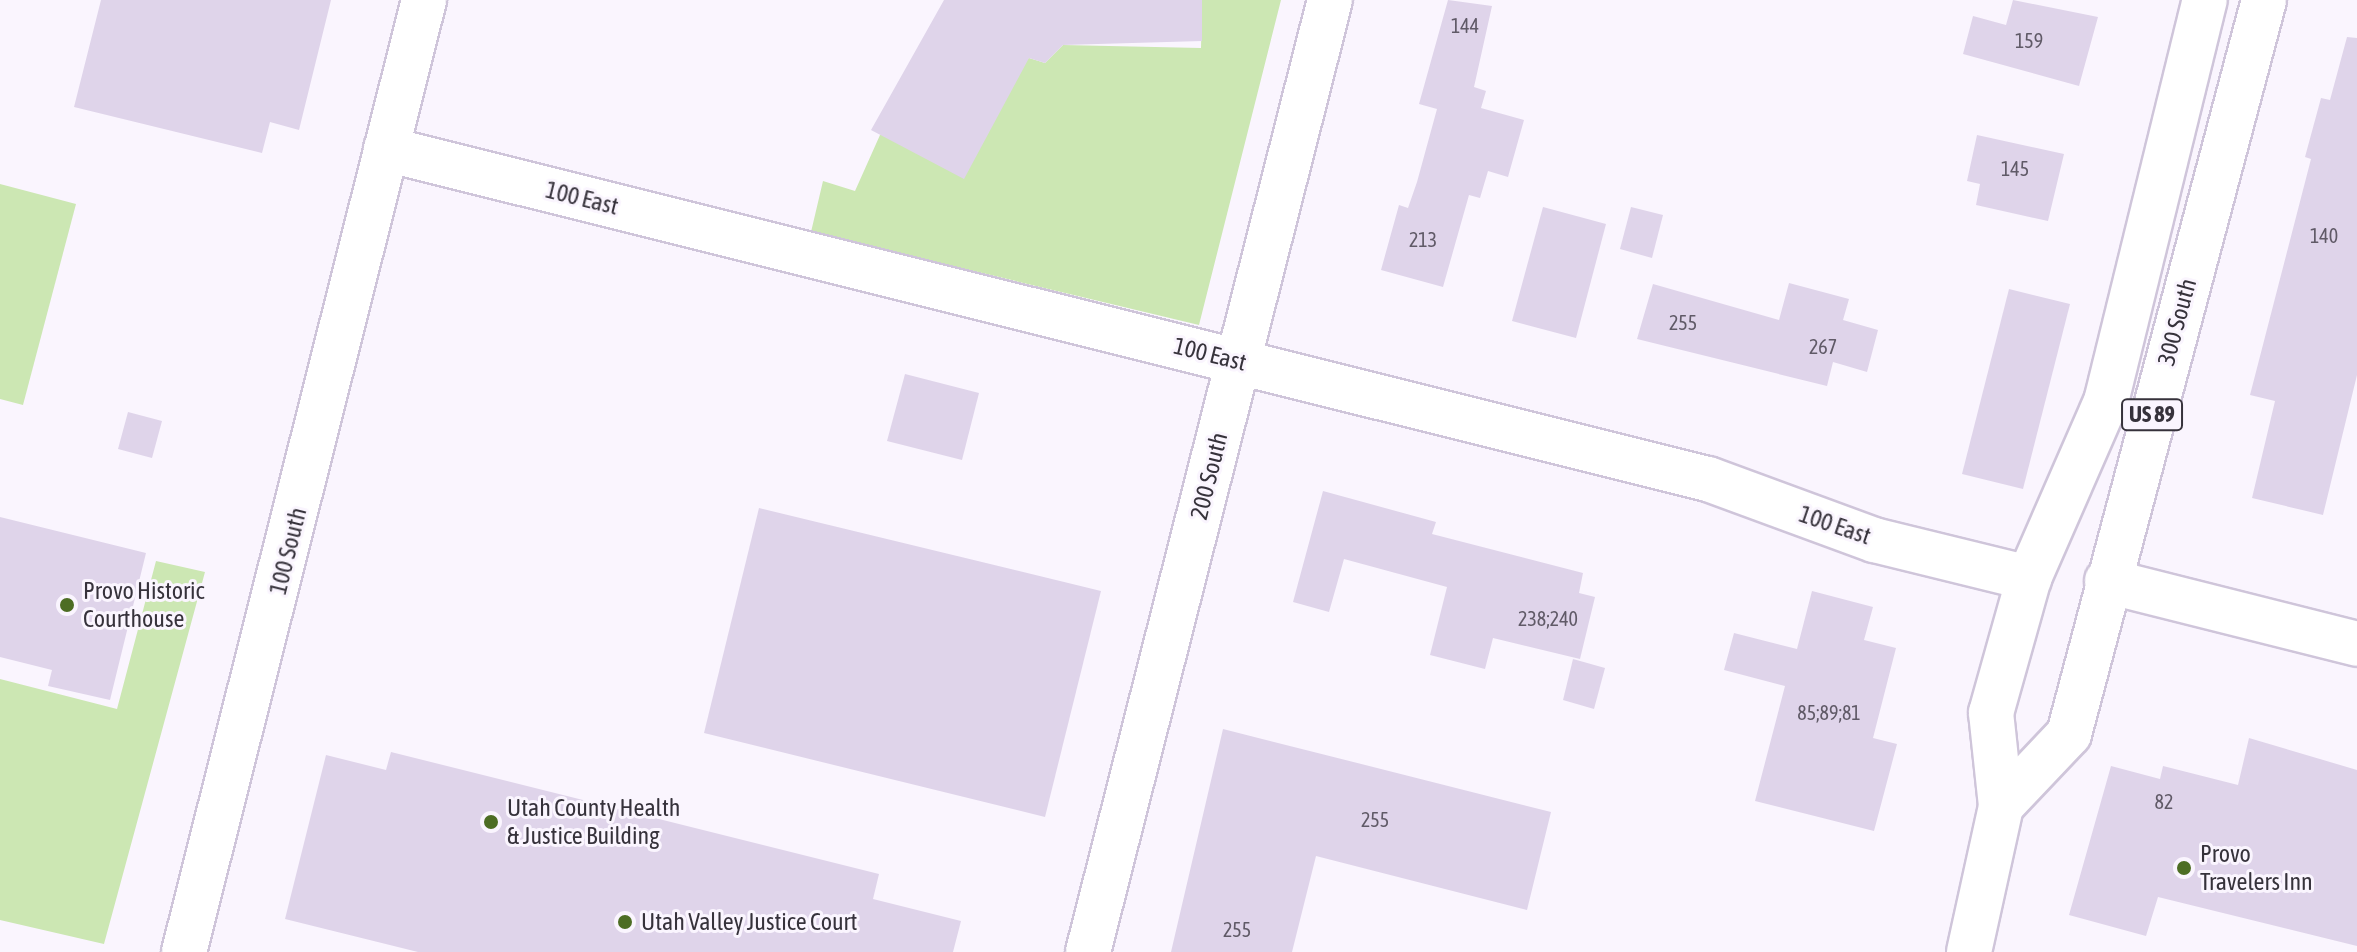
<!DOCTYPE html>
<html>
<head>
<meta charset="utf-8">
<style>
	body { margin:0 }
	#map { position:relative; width:2357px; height:952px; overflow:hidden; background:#faf5fe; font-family:"Asap Condensed",sans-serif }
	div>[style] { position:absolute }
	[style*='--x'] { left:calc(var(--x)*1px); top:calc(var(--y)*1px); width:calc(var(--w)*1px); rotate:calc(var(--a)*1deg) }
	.green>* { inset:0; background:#cce7b3 }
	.building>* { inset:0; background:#dfd4ea }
	.roads { filter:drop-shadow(2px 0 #cfc5da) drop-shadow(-2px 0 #cfc5da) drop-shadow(0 2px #cfc5da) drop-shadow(0 -2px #cfc5da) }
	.street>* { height:44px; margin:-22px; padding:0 22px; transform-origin:22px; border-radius:22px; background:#fff }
	.primary>* { height:44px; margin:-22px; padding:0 22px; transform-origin:22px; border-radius:22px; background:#fff }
	.dots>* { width:22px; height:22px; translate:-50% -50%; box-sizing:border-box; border:4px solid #faf5fe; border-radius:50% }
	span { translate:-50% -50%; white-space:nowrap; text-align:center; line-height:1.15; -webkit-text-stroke:6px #faf5fe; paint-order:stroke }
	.number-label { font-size:20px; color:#605a67 }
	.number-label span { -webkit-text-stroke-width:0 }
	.shield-label span { padding:2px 6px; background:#faf5fe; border:2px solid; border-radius:6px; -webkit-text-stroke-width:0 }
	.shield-label { font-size:22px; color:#36323b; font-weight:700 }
	.street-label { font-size:24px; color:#36323b }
	.poi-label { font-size:24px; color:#36323b }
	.left { translate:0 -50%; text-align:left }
</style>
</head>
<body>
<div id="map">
	<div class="green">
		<div style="clip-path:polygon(1202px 0,1281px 0,1199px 325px,811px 232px,823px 181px,855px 191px,880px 135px,1029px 58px,1045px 63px,1063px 45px,1201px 48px)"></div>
		<div style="clip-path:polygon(0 184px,76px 204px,23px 405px,0 399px)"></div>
		<div style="clip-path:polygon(156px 561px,205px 572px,104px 944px,0 920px,0 679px,117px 709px)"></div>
	</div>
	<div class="building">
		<div style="clip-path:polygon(101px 0,331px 0,299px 130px,270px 122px,262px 153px,74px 107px)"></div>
		<div style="clip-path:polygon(944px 0,1202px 0,1202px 41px,1063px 45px,1045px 63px,1029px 58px,964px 179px,871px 130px)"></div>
		<div style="clip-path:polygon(1448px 0,1492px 6px,1474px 87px,1486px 91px,1481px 108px,1524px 120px,1508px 177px,1488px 171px,1480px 198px,1469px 195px,1443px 287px,1381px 270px,1399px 205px,1408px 208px,1417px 182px,1437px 109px,1419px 104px)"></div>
		<div style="clip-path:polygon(2013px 0,2098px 17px,2079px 86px,1963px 54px,1973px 16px,2006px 25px)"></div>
		<div style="clip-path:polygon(2347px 37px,2357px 38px,2357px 375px,2323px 515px,2252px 498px,2275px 401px,2250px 395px,2311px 159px,2305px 157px,2321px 98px,2330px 100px)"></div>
		<div style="clip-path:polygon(1977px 135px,2064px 154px,2048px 221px,1976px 205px,1980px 184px,1967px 181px)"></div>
		<div style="clip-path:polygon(1543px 207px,1606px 224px,1576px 338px,1512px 321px)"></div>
		<div style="clip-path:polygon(1631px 207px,1663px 215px,1652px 258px,1620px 249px)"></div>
		<div style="clip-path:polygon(1789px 283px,1849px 299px,1843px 320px,1878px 330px,1867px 372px,1833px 362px,1827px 386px,1637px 339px,1653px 284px,1779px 320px)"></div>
		<div style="clip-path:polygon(2009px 289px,2070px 304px,2023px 489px,1962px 474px)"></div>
		<div style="clip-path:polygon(905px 374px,979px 393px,962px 460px,887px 441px)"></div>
		<div style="clip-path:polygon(128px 412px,162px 421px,152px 458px,118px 449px)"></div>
		<div style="clip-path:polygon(1323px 491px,1436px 522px,1432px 534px,1583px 573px,1579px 593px,1595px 597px,1580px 659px,1493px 638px,1485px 669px,1430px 655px,1447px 587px,1344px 559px,1329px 612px,1293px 602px)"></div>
		<div style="clip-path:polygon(759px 508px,1101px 591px,1045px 817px,704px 733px)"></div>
		<div style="clip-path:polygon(0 517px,146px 553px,110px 700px,48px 686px,52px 670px,0 657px)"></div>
		<div style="clip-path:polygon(1812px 591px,1873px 607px,1864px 640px,1896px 648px,1873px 738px,1897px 744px,1874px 831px,1755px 801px,1785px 686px,1724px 670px,1734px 633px,1797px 649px)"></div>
		<div style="clip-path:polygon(1573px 659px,1605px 668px,1594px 709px,1563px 700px)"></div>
		<div style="clip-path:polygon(1223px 729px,1551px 812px,1527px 910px,1316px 856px,1292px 952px,1171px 952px)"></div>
		<div style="clip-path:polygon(2249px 738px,2357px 770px,2357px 946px,2158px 897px,2146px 936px,2069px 915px,2111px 766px,2160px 779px,2163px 766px,2238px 785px)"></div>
		<div style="clip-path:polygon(391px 752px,879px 874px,873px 899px,961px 921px,953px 952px,418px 952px,285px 919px,326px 755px,386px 770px)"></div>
	</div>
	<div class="roads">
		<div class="street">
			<div style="--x:386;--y:149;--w:1363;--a:14.02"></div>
			<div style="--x:1708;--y:479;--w:177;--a:20.2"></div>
			<div style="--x:1874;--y:540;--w:160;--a:13.8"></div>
			<div style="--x:2107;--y:581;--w:258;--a:14.1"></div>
			<div style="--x:184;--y:952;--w:982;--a:-75.85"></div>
			<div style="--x:1088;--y:952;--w:982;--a:-75.74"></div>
		</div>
		<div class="primary">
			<div style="--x:2001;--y:806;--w:99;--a:-46.6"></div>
			<div style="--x:2069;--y:734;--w:759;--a:-75.12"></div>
			<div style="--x:1969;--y:952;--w:149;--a:-77.6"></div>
			<div style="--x:2001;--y:806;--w:94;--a:-96.1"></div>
			<div style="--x:1991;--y:713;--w:140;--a:-74.3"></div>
			<div style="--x:2029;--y:578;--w:192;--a:-66.4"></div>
			<div style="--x:2106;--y:402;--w:414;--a:-76.2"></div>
		</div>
	</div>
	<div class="dots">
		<div style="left:67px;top:605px;background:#4d6d24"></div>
		<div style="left:491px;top:822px;background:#4d6d24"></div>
		<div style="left:2184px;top:868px;background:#4d6d24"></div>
		<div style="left:625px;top:922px;background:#4d6d24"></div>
	</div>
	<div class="number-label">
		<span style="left:1465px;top:25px">144</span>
		<span style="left:2029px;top:40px">159</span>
		<span style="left:2015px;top:168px">145</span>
		<span style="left:2324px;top:235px">140</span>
		<span style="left:1423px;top:239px">213</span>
		<span style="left:1683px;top:322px">255</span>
		<span style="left:1823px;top:346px">267</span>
		<span style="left:1548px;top:618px">238;240</span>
		<span style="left:1829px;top:712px">85;89;81</span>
		<span style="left:2164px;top:801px">82</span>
		<span style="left:1375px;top:819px">255</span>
		<span style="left:1237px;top:929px">255</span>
	</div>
	<div class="shield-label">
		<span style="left:2152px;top:415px">US 89</span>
	</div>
	<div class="street-label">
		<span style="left:582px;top:198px;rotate:14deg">100 East</span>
		<span style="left:2177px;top:322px;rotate:-75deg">300 South</span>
		<span style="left:1210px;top:354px;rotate:14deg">100 East</span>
		<span style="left:1209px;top:476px;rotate:-76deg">200 South</span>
		<span style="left:1835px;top:525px;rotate:19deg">100 East</span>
		<span style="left:288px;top:551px;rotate:-76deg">100 South</span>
	</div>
	<div class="poi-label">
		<span class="left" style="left:83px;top:605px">Provo Historic<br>Courthouse</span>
		<span class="left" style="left:507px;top:822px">Utah County Health<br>&amp; Justice Building</span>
		<span class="left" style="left:2200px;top:868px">Provo<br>Travelers Inn</span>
		<span class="left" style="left:641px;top:922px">Utah Valley Justice Court</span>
	</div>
</div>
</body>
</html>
